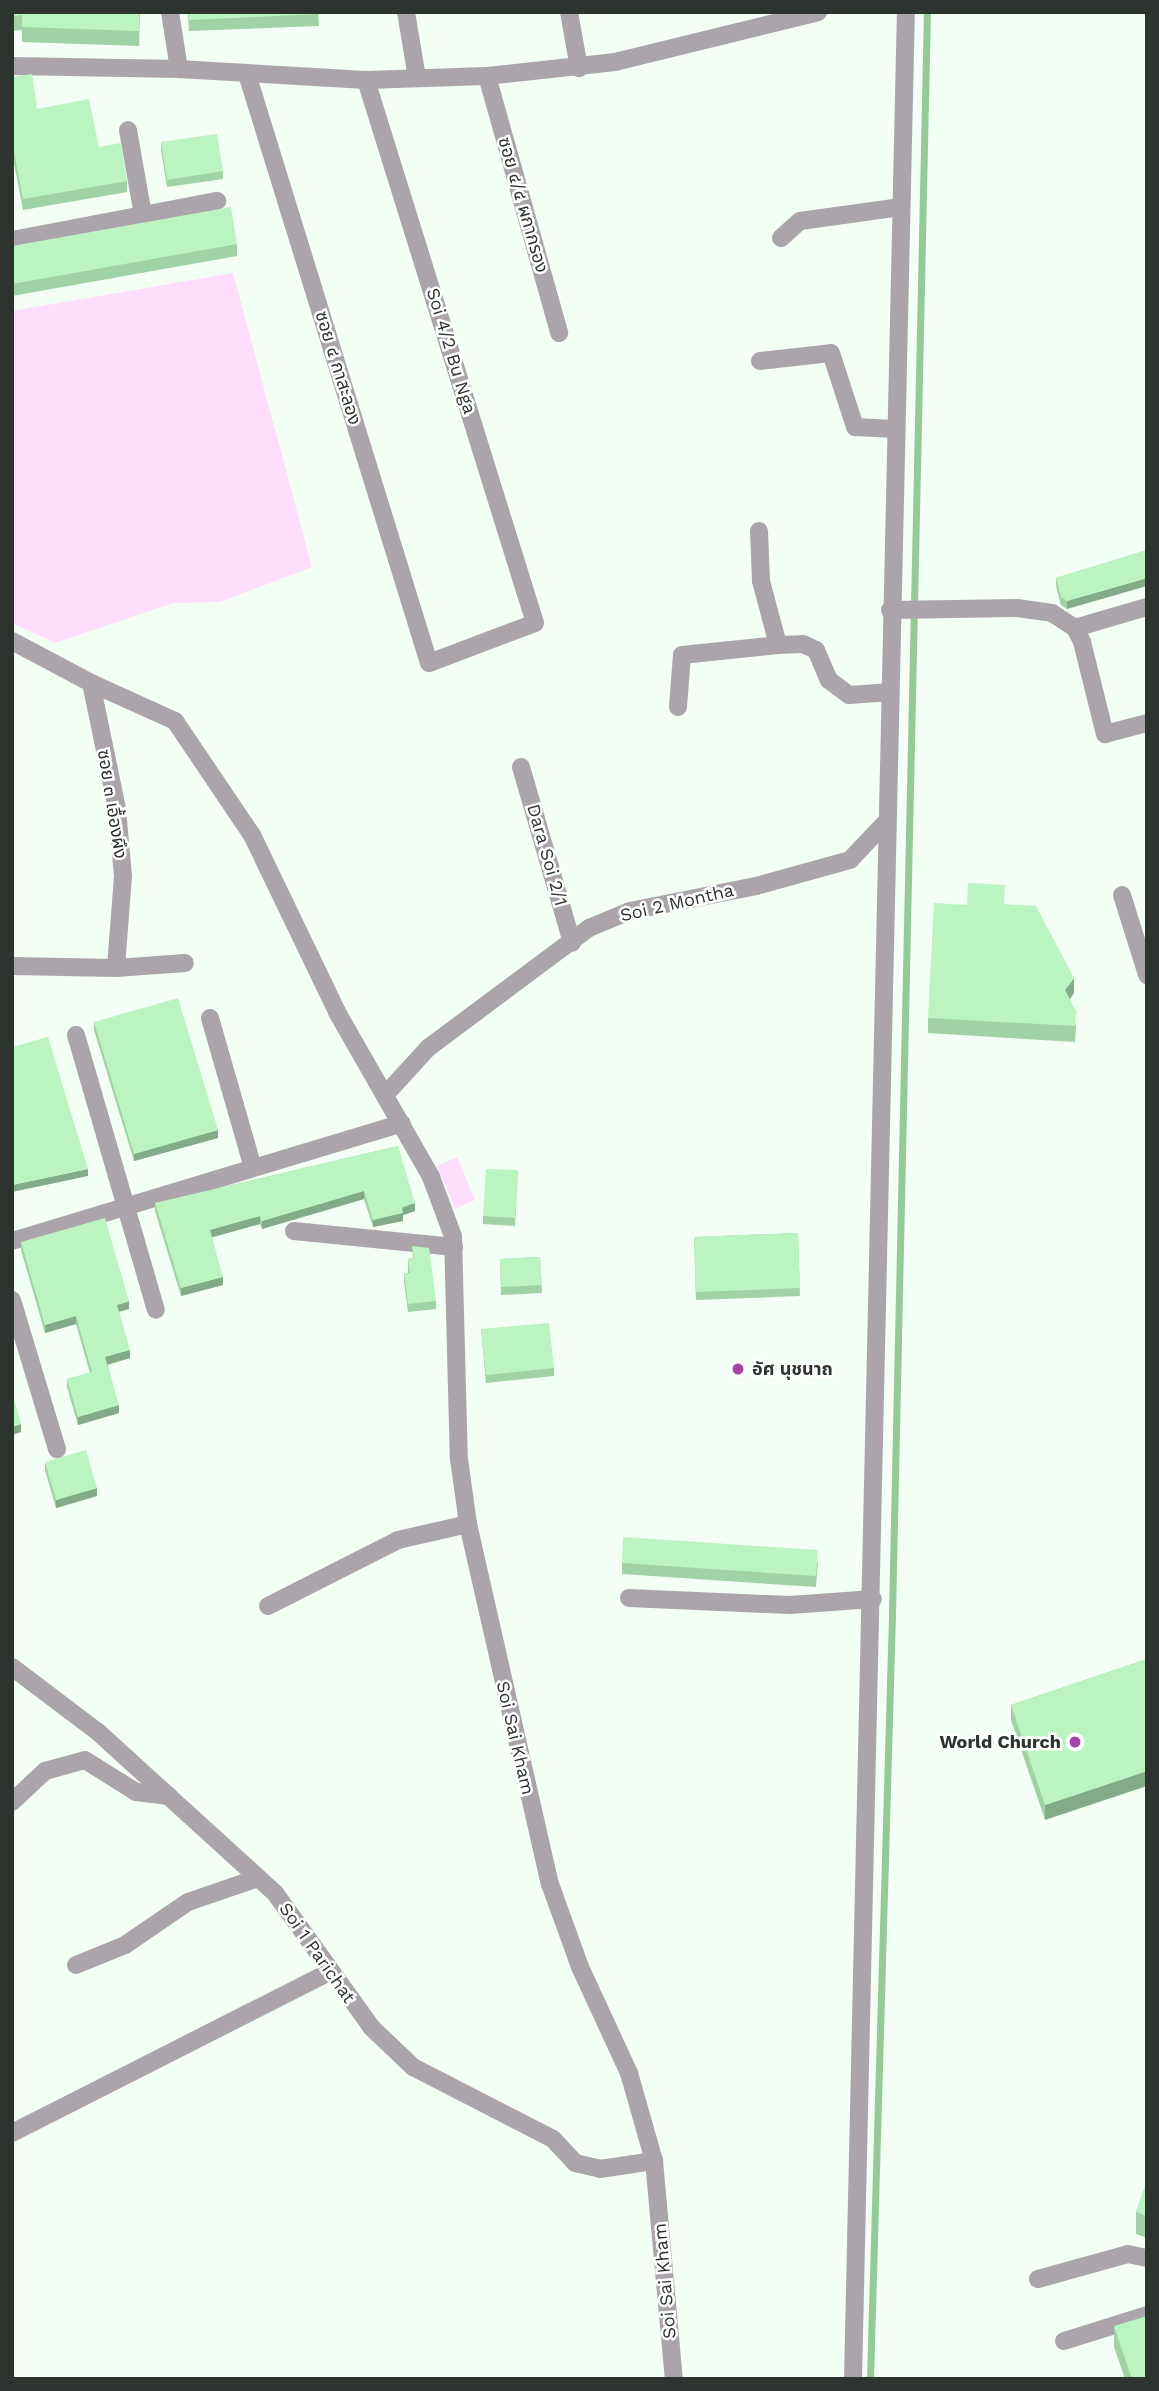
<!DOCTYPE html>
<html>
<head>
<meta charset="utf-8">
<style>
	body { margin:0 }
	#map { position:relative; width:1159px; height:2391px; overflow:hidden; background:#f3fef4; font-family:"Work Sans","Noto Sans Thai",sans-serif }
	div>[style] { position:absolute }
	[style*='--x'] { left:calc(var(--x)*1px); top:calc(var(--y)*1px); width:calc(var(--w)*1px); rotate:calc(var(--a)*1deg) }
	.green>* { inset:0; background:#ffdefd }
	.stream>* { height:7px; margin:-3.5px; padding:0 3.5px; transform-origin:3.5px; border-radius:3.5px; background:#93ca98 }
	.street>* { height:18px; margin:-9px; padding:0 9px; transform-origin:9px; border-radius:9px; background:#aba5ab }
	.wall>* { inset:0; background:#a1d2a6 }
	.shaded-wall>* { inset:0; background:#83ab87 }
	.building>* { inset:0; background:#bbf4c1 }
	.dots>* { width:19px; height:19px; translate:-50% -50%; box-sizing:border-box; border:4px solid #fff; border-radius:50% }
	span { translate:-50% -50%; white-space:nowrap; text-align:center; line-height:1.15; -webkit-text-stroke:5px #fff; paint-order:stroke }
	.street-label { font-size:18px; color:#2d332e }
	.poi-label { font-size:18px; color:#2d332e; font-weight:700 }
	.left { translate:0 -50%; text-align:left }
	.right { translate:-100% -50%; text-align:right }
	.frame { position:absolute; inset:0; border:14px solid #2d332e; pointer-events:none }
</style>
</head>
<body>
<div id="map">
	<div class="green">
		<div style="clip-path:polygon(233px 273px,312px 567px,220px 602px,173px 603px,55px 643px,12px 623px,12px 311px)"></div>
		<div style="clip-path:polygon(457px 1157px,475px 1200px,455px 1209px,437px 1166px)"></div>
	</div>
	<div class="stream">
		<div style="--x:870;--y:2379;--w:765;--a:-88.35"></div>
		<div style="--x:892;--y:1614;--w:1602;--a:-88.75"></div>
	</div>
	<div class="street">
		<div style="--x:170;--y:12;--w:58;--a:81"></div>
		<div style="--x:406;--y:12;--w:67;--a:80.5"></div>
		<div style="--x:569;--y:12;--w:57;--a:79.9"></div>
		<div style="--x:12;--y:66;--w:167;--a:1"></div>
		<div style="--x:179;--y:69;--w:187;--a:3.4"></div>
		<div style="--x:366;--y:80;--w:121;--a:-1.9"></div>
		<div style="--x:487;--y:76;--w:129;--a:-6.2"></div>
		<div style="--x:615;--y:62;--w:209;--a:-13.8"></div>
		<div style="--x:247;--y:74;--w:616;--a:72.83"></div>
		<div style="--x:429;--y:663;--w:113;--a:-20.7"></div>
		<div style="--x:535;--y:623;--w:569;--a:-107.29"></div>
		<div style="--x:487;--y:76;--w:267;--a:74.3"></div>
		<div style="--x:128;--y:130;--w:86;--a:80"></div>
		<div style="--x:781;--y:238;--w:25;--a:-42"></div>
		<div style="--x:800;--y:221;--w:102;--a:-7.9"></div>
		<div style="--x:12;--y:240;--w:209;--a:-10.8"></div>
		<div style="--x:760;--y:361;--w:71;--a:-6.4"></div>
		<div style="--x:831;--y:353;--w:78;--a:72"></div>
		<div style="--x:855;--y:427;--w:40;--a:2.9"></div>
		<div style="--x:759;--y:531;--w:50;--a:87.7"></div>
		<div style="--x:761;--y:581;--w:66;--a:75.1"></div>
		<div style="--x:778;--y:645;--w:25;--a:-2"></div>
		<div style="--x:803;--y:644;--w:14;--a:25"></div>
		<div style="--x:816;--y:650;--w:33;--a:67"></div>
		<div style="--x:829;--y:680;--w:25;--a:37"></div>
		<div style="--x:849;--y:695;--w:39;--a:-4"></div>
		<div style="--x:890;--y:610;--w:127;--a:-0.9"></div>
		<div style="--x:1017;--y:608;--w:35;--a:8"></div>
		<div style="--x:1052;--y:613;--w:27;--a:33"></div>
		<div style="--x:1075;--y:628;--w:16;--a:63"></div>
		<div style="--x:1082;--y:642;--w:95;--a:76"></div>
		<div style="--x:1105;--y:734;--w:43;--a:-14.7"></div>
		<div style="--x:1075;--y:628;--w:75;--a:-16.3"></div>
		<div style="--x:12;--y:641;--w:89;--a:28"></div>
		<div style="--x:91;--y:683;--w:92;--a:24.3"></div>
		<div style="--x:175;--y:721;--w:138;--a:56"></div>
		<div style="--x:252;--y:835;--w:196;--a:64.3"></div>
		<div style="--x:337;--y:1012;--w:190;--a:60.3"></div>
		<div style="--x:431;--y:1177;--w:63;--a:69.6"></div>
		<div style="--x:453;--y:1236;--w:223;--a:88.5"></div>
		<div style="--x:459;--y:1459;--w:66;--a:82.1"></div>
		<div style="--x:468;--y:1524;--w:369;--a:77.2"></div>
		<div style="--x:550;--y:1884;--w:88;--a:70.1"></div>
		<div style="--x:580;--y:1967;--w:117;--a:65.2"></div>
		<div style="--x:629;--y:2073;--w:91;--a:74.1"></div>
		<div style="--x:654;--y:2161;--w:219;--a:84.8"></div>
		<div style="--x:91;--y:683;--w:129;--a:78.3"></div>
		<div style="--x:117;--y:809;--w:67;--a:84.9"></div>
		<div style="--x:123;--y:876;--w:92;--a:94.4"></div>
		<div style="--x:678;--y:707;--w:52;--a:-85.6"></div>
		<div style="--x:682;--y:655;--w:97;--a:-5.9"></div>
		<div style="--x:521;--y:767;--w:183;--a:73.8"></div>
		<div style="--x:1122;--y:895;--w:84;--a:72.6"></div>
		<div style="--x:12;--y:966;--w:104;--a:1.1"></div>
		<div style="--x:116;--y:968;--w:69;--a:-4.1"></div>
		<div style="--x:210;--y:1018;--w:156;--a:74"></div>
		<div style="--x:76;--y:1035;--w:286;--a:73.8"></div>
		<div style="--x:386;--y:1094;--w:62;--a:-47.6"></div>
		<div style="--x:428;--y:1048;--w:201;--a:-36.7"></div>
		<div style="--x:589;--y:928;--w:44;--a:-22.5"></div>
		<div style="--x:630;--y:911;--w:128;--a:-11.2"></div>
		<div style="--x:756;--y:886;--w:98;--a:-15.5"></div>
		<div style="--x:850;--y:860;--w:50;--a:-46.6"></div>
		<div style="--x:294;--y:1231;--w:161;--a:5.7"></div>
		<div style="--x:12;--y:1241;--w:407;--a:-16.8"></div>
		<div style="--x:12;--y:1300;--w:156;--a:73.2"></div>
		<div style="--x:629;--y:1598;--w:161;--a:2.5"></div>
		<div style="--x:790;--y:1605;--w:83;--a:-4.1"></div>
		<div style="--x:268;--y:1606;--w:146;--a:-26.9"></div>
		<div style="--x:398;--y:1540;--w:72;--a:-12.9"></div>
		<div style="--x:12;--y:1667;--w:108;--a:37.1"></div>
		<div style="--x:98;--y:1732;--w:239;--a:42.3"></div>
		<div style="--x:275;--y:1893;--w:166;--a:54.3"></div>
		<div style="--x:372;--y:2028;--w:57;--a:43.6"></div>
		<div style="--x:413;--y:2067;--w:157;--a:27.2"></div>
		<div style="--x:553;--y:2139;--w:33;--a:47"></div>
		<div style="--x:575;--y:2163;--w:26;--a:13"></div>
		<div style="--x:600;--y:2169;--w:55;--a:-8.4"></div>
		<div style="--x:12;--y:1802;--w:45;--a:-43.2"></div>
		<div style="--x:45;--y:1771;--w:41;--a:-15.4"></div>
		<div style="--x:85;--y:1760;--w:60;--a:32.1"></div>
		<div style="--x:136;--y:1792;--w:33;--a:7"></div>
		<div style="--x:76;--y:1965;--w:53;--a:-22.2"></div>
		<div style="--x:125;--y:1945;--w:76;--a:-34.3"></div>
		<div style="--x:188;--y:1902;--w:74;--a:-18.9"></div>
		<div style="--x:12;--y:2133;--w:356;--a:-26.9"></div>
		<div style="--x:1038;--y:2279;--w:93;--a:-15.5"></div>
		<div style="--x:1128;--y:2254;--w:19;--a:12"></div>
		<div style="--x:1064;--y:2341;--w:87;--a:-17.4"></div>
		<div style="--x:853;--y:2379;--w:2368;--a:-88.72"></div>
	</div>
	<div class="wall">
		<div style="clip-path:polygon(12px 12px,140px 12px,139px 46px,22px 42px,22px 30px,12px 31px)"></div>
		<div style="clip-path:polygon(188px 12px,318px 12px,319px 26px,189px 31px)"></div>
		<div style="clip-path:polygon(12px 77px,37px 109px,99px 147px,127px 181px,127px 192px,23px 210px,14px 163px,12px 164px)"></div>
		<div style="clip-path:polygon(161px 142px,223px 171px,223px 179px,167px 187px,161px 150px)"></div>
		<div style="clip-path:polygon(237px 244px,237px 256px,12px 296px,12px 246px)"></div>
		<div style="clip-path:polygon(1147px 550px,1067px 609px,1061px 605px,1056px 586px,1056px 578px)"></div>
		<div style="clip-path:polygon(1004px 904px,1074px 993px,1070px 999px,1076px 1026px,1075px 1042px,928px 1033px,928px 1018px,967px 905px)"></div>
		<div style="clip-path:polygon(94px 1022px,218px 1138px,134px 1161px,94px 1030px)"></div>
		<div style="clip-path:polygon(398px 1146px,415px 1211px,403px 1215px,403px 1221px,373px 1227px,364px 1199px,262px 1229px,260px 1224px,212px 1237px,223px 1285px,181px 1296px,155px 1211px,155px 1203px)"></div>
		<div style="clip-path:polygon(518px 1170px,515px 1226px,483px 1224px,483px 1216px)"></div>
		<div style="clip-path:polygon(798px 1233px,800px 1296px,696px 1300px,694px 1237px)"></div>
		<div style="clip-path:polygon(21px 1242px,129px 1309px,119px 1312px,130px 1358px,108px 1365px,119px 1413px,78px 1425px,67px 1387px,67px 1379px,90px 1373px,76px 1324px,45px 1333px,21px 1250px)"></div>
		<div style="clip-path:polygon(412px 1246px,436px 1301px,436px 1309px,408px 1312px,404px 1281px,404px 1273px,408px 1273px,408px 1259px,413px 1258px)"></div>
		<div style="clip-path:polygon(540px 1257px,542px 1293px,501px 1295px,500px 1259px)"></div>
		<div style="clip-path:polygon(481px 1329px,554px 1368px,554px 1376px,486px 1383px)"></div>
		<div style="clip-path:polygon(45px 1462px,97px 1496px,56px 1508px,45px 1470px)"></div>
		<div style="clip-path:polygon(818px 1562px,816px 1587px,622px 1574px,622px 1563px)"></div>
		<div style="clip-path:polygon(1147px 1659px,1045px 1820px,1011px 1720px,1011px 1705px)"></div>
		<div style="clip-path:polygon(1147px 2181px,1147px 2238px,1136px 2234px,1136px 2212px)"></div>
		<div style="clip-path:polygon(1114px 2326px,1147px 2379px,1125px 2379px,1114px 2347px)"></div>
	</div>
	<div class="shaded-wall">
		<div style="clip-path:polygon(1147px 578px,1147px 586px,1067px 609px,1067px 601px)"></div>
		<div style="clip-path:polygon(1074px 978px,1074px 993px,1065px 1005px,1065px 990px)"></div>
		<div style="clip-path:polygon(218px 1130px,218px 1138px,134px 1161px,134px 1154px)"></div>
		<div style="clip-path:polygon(88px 1169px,88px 1176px,12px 1192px,12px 1185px)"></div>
		<div style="clip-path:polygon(364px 1191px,364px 1199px,262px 1229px,262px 1221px)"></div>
		<div style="clip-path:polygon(415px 1203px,415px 1211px,403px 1215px,403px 1221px,373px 1227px,373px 1220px)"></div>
		<div style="clip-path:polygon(260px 1216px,260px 1224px,210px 1238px,210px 1230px)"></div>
		<div style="clip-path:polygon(223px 1277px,223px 1285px,181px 1296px,181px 1288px)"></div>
		<div style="clip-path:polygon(129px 1301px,129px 1309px,117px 1312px,117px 1305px)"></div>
		<div style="clip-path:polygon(76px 1316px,76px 1324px,45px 1333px,45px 1325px)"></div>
		<div style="clip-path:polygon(130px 1350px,130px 1358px,105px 1365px,105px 1357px)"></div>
		<div style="clip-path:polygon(119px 1405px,119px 1413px,78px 1425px,78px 1417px)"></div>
		<div style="clip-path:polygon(21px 1424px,21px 1432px,12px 1435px,12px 1427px)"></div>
		<div style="clip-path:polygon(97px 1488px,97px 1496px,56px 1508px,56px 1500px)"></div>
		<div style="clip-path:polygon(1147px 1771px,1147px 1786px,1045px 1820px,1045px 1805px)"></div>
	</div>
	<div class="building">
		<div style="clip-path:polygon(12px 12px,139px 12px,139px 31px,22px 27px,22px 15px,12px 16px)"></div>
		<div style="clip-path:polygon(189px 12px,318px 12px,319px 14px,189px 20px)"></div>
		<div style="clip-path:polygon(32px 74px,37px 109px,89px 99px,99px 147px,121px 143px,127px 181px,23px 199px,14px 152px,12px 153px,12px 77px)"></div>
		<div style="clip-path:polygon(217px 134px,223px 171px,167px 180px,161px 142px)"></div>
		<div style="clip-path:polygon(231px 207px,237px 244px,12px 284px,12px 246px)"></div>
		<div style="clip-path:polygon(1147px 550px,1147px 578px,1067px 601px,1061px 597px,1056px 578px)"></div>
		<div style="clip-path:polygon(968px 883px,1005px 885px,1004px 904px,1036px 906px,1074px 978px,1065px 990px,1076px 1011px,1075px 1026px,928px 1018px,934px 903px,967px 905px)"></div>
		<div style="clip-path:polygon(178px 998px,218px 1130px,134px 1154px,94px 1022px)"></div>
		<div style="clip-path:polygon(48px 1037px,88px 1169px,12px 1185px,12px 1047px)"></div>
		<div style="clip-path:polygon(398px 1146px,415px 1203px,402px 1207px,403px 1213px,373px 1220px,364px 1191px,262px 1221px,260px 1216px,210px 1230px,223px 1277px,181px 1288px,155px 1203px)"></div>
		<div style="clip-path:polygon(486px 1169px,518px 1170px,515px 1218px,483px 1216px)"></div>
		<div style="clip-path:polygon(105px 1218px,129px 1301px,117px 1305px,130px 1350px,105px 1357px,119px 1405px,78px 1417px,67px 1379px,92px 1372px,76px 1316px,45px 1325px,21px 1242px)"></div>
		<div style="clip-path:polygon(798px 1233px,800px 1288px,696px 1292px,694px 1237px)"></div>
		<div style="clip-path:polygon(412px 1246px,429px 1248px,436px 1301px,408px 1304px,404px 1273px,410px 1273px,408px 1259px,414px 1258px)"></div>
		<div style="clip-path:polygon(540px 1257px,542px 1285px,501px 1287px,500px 1259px)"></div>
		<div style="clip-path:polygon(549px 1323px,554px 1368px,486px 1375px,481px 1329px)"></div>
		<div style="clip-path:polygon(12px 1392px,21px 1424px,12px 1427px)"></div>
		<div style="clip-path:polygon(86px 1450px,97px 1488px,56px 1500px,45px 1462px)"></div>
		<div style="clip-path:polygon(623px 1537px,818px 1550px,816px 1576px,622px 1563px)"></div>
		<div style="clip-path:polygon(1147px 1659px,1147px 1771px,1045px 1805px,1011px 1705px)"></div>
		<div style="clip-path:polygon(1147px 2181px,1147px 2216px,1136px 2212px)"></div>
		<div style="clip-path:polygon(1147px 2316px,1147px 2379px,1132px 2379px,1114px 2326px)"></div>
	</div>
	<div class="dots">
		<div style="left:738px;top:1369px;background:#a843a8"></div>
		<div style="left:1075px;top:1742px;background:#a843a8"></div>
	</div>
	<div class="street-label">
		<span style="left:523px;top:205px;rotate:74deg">ซอย ๔/๔ ผกากรอง</span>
		<span style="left:451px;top:351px;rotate:73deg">Soi 4/2 Bu Nga</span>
		<span style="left:338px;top:368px;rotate:73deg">ซอย ๔ กาสะลอง</span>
		<span style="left:112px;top:804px;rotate:81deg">ซอย ๓ เอื้องผึง</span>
		<span style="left:547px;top:855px;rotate:74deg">Dara Soi 2/1</span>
		<span style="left:677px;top:903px;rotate:-13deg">Soi 2 Montha</span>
		<span style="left:515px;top:1738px;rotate:77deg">Soi Sai Kham</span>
		<span style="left:317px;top:1953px;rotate:55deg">Soi 1 Parichat</span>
		<span style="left:665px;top:2281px;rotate:-95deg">Soi Sai Kham</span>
	</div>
	<div class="poi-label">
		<span class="left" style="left:752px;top:1369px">อัศ นุชนาถ</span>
		<span class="right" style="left:1061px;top:1742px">World Church</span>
	</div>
	<div class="frame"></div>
</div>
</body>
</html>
